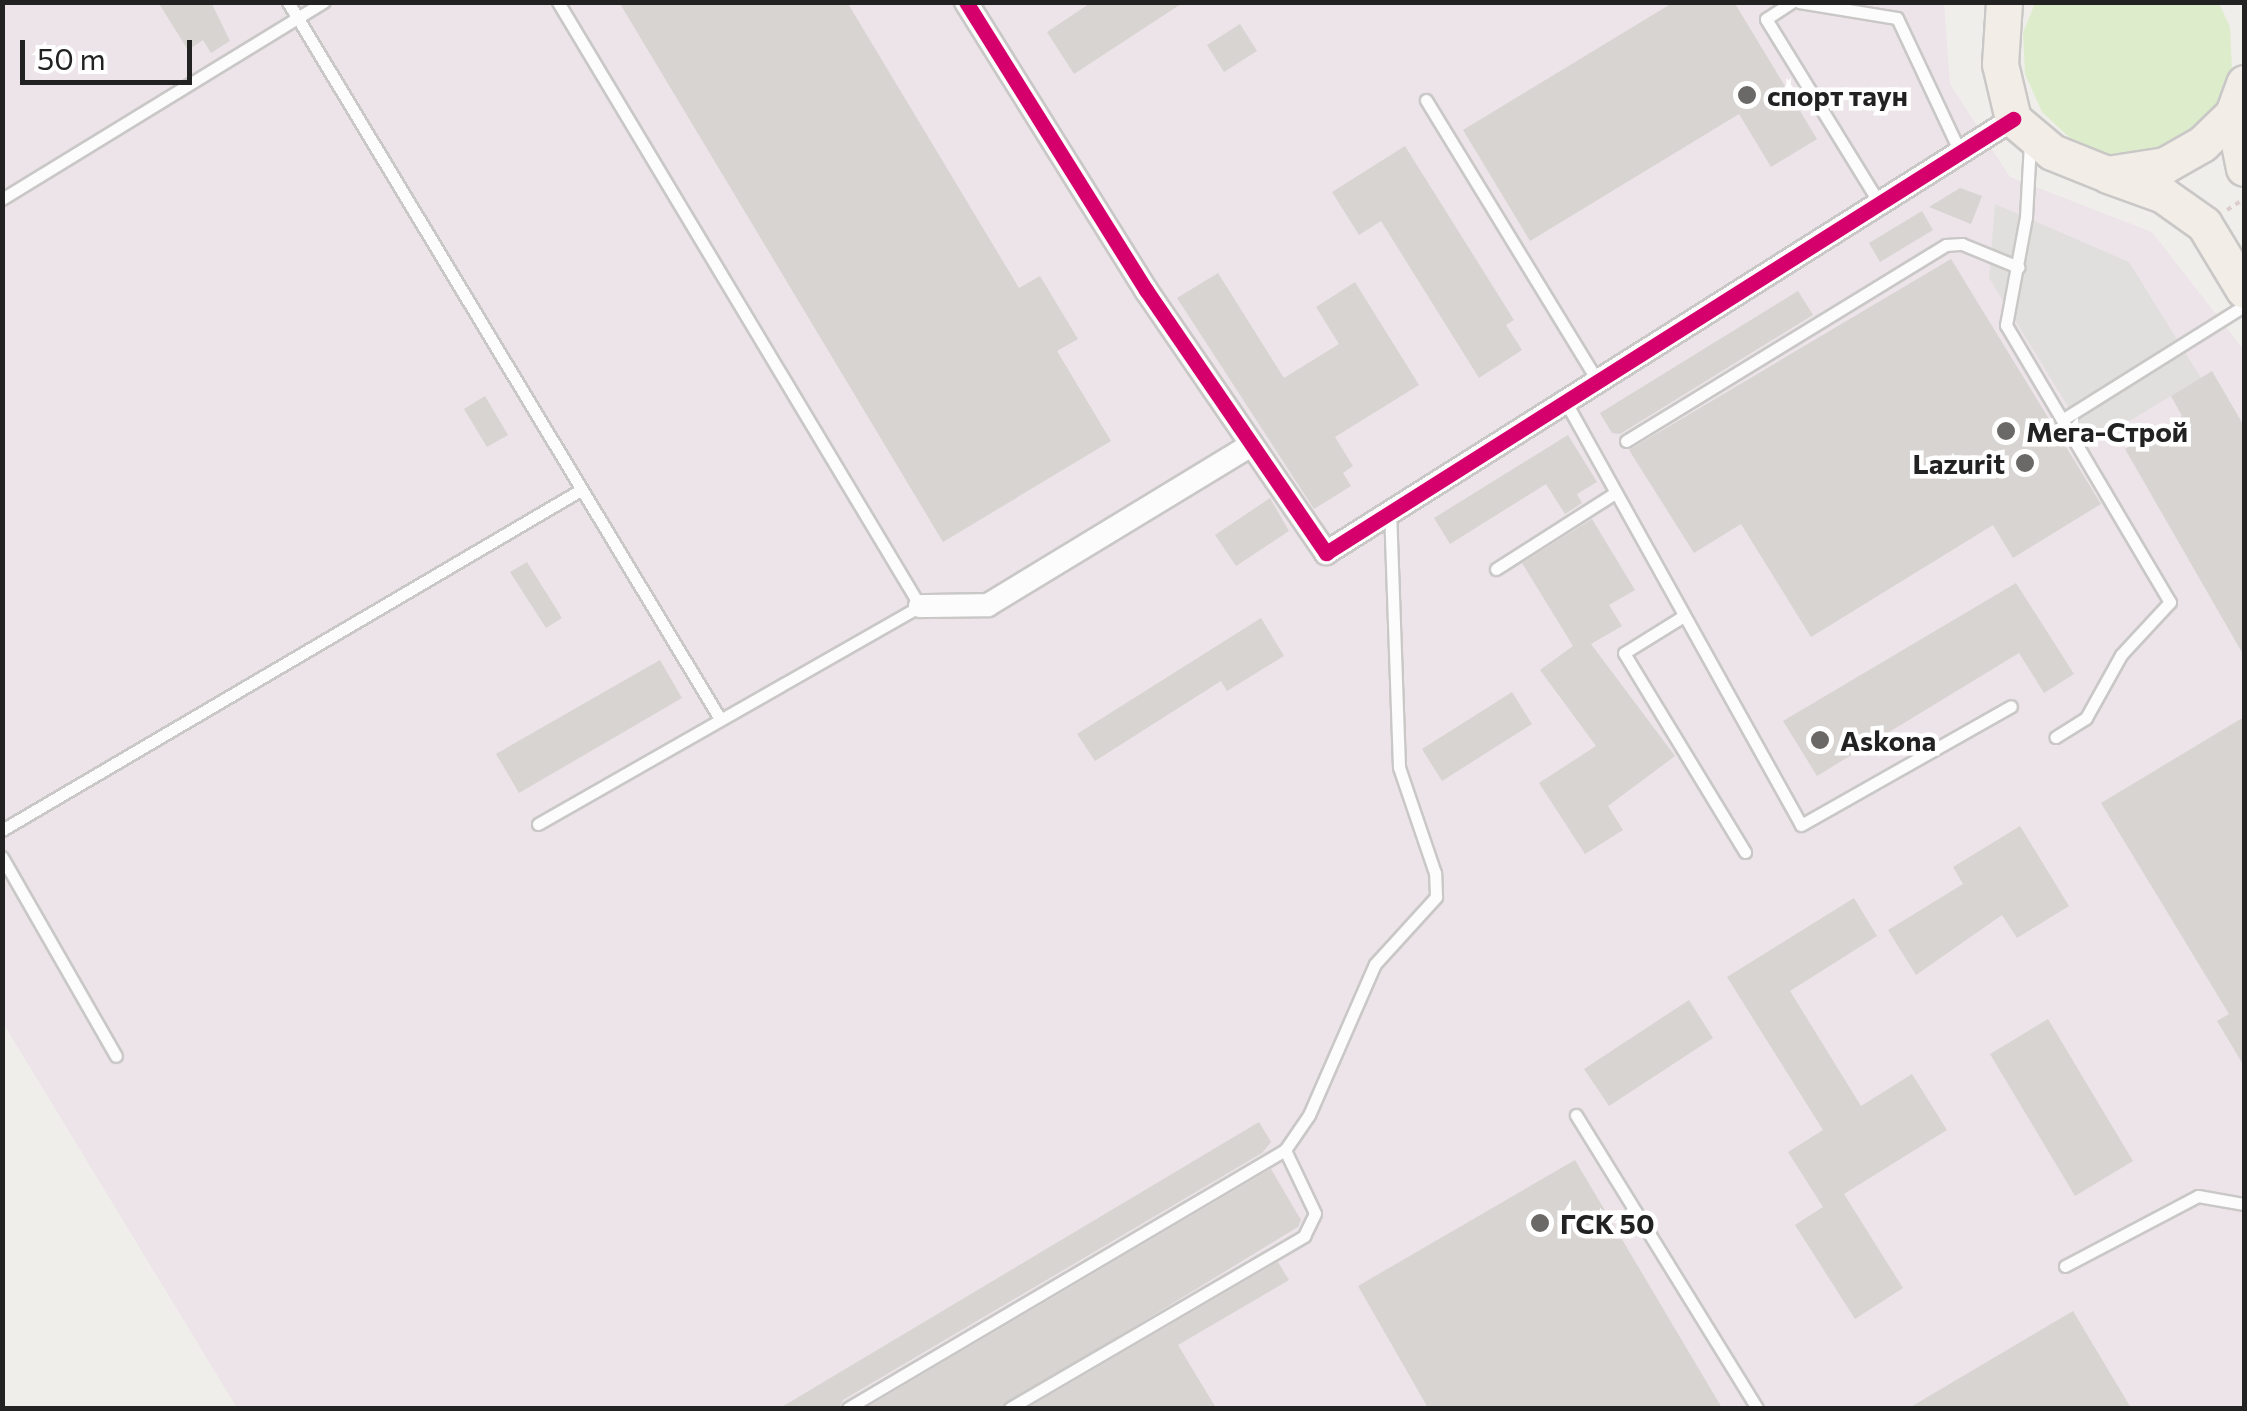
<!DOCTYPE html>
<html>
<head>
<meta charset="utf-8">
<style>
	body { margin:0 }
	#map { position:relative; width:2247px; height:1411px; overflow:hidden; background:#f0eeeb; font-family:Commissioner,sans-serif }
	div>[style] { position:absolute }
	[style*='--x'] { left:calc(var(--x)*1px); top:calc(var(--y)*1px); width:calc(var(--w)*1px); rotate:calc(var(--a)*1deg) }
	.industrial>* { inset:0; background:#ede4e9 }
	.grass>* { inset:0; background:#ddeccb }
	.parking>* { inset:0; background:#e0dfde }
	.building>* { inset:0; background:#d7d4d2 }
	.path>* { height:4px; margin-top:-2px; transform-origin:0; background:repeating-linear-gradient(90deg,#dccecd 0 5px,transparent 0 10px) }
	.roads { filter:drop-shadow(2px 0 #c9c8c7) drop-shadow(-2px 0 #c9c8c7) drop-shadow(0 2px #c9c8c7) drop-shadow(0 -2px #c9c8c7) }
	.lane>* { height:11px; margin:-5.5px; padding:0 5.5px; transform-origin:5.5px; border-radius:5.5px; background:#fdfcfc }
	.street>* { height:22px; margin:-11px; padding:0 11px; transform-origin:11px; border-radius:11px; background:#fdfcfc }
	.primary>* { height:35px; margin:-17.5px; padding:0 17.5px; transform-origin:17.5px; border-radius:17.5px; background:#f3ede7 }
	.cycleway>* { height:15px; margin:-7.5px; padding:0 7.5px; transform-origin:7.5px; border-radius:7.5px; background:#d6006c }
	.dots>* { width:28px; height:28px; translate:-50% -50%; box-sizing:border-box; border:5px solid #fff; border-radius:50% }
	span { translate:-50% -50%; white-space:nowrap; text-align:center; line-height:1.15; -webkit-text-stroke:9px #fff; paint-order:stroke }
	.poi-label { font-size:28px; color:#222; font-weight:700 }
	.left { translate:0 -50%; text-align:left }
	.right { translate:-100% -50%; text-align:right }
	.frame { position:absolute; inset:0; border:5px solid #222; pointer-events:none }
	.scale { position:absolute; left:20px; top:40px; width:172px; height:45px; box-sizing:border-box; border:5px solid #222; border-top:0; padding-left:12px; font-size:30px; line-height:35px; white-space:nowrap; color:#222; -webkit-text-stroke:8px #fff; paint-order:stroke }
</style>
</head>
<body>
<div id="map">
	<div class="industrial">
		<div style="clip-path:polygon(3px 3px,1944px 3px,1950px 84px,2010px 177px,2152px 232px,2244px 350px,2244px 1408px,237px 1408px,3px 1023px)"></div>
	</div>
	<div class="grass">
		<div style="clip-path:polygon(2035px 3px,2219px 3px,2230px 27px,2232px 68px,2217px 106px,2189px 136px,2151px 153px,2110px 155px,2072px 140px,2042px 112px,2025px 74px,2023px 33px)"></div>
	</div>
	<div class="parking">
		<div style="clip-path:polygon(1995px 204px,2129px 262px,2201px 378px,2091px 444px,1989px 278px)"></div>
	</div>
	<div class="building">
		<div style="clip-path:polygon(158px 2px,211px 2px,230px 41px,211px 53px,203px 40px,188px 50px)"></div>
		<div style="clip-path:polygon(619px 2px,847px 2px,1019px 288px,1040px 276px,1078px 339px,1057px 351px,1111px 441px,943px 542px)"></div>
		<div style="clip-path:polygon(1092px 2px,1184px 2px,1074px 74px,1047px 32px)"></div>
		<div style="clip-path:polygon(1674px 2px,1734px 2px,1817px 139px,1771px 167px,1739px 114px,1530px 241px,1463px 130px)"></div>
		<div style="clip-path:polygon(1240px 24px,1257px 51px,1224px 72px,1207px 45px)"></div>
		<div style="clip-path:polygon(1405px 146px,1514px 320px,1506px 325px,1522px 350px,1479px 378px,1381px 221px,1359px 235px,1332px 192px)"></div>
		<div style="clip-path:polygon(1960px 188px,1982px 196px,1971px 224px,1929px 207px)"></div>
		<div style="clip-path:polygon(1922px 211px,1933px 230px,1880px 262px,1869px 243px)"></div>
		<div style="clip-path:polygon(1951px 259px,2101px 504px,2013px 558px,1993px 525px,1811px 637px,1741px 524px,1694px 553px,1629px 450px)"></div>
		<div style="clip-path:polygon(1218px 273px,1284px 378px,1339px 344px,1316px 307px,1355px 282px,1419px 385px,1335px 437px,1353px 466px,1343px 473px,1351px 486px,1314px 509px,1177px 298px)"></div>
		<div style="clip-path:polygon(1798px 291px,1813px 315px,1620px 434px,1612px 433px,1600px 413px)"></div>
		<div style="clip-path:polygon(2212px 371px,2244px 426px,2244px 656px,2125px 449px,2182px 416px,2171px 396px)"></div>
		<div style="clip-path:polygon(485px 396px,508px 435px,487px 447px,464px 409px)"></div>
		<div style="clip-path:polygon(1568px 435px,1597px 482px,1577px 494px,1582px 503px,1565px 514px,1546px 484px,1450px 544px,1434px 518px)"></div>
		<div style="clip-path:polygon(1270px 498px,1289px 531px,1236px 566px,1215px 535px)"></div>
		<div style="clip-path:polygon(1592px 519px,1635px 590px,1609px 605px,1622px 626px,1591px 644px,1675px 756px,1608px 806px,1623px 830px,1585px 854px,1539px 783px,1596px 746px,1540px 670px,1573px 646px,1522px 563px)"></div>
		<div style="clip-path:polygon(527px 562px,562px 618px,546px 628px,510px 572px)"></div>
		<div style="clip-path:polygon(2016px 583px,2074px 674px,2044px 693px,2019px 653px,1817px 776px,1783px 721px)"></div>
		<div style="clip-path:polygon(1261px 618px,1284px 656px,1227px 691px,1221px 681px,1095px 761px,1077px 734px)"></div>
		<div style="clip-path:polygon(660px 660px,682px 698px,519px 793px,496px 754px)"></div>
		<div style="clip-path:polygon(1512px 692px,1532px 724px,1442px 781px,1422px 749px)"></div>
		<div style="clip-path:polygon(2244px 717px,2244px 1066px,2217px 1021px,2229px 1014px,2101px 803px)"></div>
		<div style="clip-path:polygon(2020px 826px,2069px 906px,2017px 938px,2002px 915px,1916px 975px,1888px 930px,1963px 884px,1953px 867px)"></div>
		<div style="clip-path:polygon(1854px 898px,1877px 936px,1790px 991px,1861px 1106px,1912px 1074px,1947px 1130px,1844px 1194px,1903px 1288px,1855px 1319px,1795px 1225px,1823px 1207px,1788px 1152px,1823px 1130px,1727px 977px)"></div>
		<div style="clip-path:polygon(1689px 1000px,1713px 1038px,1609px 1106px,1584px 1069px)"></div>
		<div style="clip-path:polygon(2048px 1019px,2133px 1161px,2075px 1196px,1990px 1054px)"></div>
		<div style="clip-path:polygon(1259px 1122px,1271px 1142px,1262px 1153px,843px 1400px,839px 1408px,780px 1408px)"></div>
		<div style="clip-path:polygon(1575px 1160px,1722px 1408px,1428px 1408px,1358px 1286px)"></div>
		<div style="clip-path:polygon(1271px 1169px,1301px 1220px,1298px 1227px,1001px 1408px,866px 1408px)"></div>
		<div style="clip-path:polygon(1278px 1262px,1289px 1280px,1178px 1345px,1216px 1408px,1028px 1408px)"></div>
		<div style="clip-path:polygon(2073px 1311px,2131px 1408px,1909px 1408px)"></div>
	</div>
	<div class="path">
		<div style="--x:2227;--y:210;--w:20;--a:-33"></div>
	</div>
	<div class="roads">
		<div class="lane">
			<div style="--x:288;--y:2;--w:835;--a:58.92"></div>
			<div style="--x:1792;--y:2;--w:31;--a:147"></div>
			<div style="--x:1766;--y:19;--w:216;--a:58.4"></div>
			<div style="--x:1799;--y:2;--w:99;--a:9.3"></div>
			<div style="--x:1897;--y:18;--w:148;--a:64.8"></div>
			<div style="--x:1426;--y:100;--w:326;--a:58.6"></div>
			<div style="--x:2030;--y:143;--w:74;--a:93.1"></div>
			<div style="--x:2026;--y:217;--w:110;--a:100.5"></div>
			<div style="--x:2006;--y:325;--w:322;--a:59.4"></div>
			<div style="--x:2170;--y:602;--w:72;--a:132.8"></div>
			<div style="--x:2121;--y:655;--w:72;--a:119.1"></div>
			<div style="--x:2086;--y:718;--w:36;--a:148"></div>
			<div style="--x:2;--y:199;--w:377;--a:-31.5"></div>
			<div style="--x:1564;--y:399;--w:487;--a:60.9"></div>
			<div style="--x:1801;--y:825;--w:241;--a:-29.5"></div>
			<div style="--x:2062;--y:420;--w:215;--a:-32.1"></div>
			<div style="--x:1626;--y:441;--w:375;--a:-31.5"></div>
			<div style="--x:1946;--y:245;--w:16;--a:-4"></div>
			<div style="--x:1962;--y:244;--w:61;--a:22.3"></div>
			<div style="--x:1496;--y:569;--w:141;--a:-32.6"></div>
			<div style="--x:1682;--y:617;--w:68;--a:148.2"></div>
			<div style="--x:1624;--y:653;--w:233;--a:58.7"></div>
			<div style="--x:538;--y:824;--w:440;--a:-29.7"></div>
			<div style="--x:920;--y:606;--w:704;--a:-120.94"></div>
			<div style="--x:2;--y:830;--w:669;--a:-30.44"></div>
			<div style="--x:2;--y:857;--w:229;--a:60.2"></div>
			<div style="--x:1576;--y:1115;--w:344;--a:58.3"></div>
			<div style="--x:2065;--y:1266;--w:150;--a:-27.8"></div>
			<div style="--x:2198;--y:1196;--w:47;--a:9.9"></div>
			<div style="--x:848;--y:1408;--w:507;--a:-30.56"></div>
			<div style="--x:1285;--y:1150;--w:42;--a:-55.6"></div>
			<div style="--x:1309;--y:1115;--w:165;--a:-66.4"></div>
			<div style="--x:1375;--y:964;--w:91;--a:-47.7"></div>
			<div style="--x:1436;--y:897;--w:24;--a:-92"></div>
			<div style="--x:1435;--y:873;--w:112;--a:-108.8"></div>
			<div style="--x:1399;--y:767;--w:255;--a:-92"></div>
			<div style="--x:1010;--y:1408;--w:341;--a:-30.3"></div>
			<div style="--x:1304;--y:1236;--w:25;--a:-64"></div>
			<div style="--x:1315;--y:1213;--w:70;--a:-115.5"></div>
		</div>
		<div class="street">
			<div style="--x:966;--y:2;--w:340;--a:58"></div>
			<div style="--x:1146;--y:290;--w:319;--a:55.6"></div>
			<div style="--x:1326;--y:553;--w:813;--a:-32.28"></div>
			<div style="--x:920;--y:606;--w:68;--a:-0.8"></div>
			<div style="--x:988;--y:605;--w:308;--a:-31.3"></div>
		</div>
		<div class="primary">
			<div style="--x:2004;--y:2;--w:62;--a:93.7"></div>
			<div style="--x:2000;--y:64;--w:57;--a:76.7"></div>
			<div style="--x:2013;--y:119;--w:51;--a:40.2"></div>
			<div style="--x:2052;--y:152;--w:59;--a:21.8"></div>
			<div style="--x:2107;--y:174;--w:59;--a:-8.8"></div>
			<div style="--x:2165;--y:165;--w:43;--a:-29.6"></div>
			<div style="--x:2202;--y:144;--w:43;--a:-44.1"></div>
			<div style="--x:2233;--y:114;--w:33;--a:-70"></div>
			<div style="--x:2233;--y:114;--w:55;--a:78.5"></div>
			<div style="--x:2108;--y:175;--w:59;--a:20"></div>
			<div style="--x:2163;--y:195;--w:50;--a:35.3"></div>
			<div style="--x:2204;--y:224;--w:77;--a:58.8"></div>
		</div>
	</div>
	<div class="cycleway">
		<div style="--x:966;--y:2;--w:340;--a:58"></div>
		<div style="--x:1146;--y:290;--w:319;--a:55.6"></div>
		<div style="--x:1326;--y:553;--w:813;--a:-32.28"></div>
	</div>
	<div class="dots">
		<div style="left:1747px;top:95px;background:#6a6968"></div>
		<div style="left:2006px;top:431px;background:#6a6968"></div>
		<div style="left:2025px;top:463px;background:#6a6968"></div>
		<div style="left:1820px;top:740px;background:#6a6968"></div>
		<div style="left:1540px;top:1223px;background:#6a6968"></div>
	</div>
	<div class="poi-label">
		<span class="left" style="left:1767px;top:95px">спорт таун</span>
		<span class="left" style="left:2026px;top:431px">Мега-Строй</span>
		<span class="right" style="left:2005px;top:463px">Lazurit</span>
		<span class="left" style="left:1840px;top:740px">Askona</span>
		<span class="left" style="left:1560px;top:1223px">ГСК 50</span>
	</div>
	<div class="frame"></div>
	<div class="scale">50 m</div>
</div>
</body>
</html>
